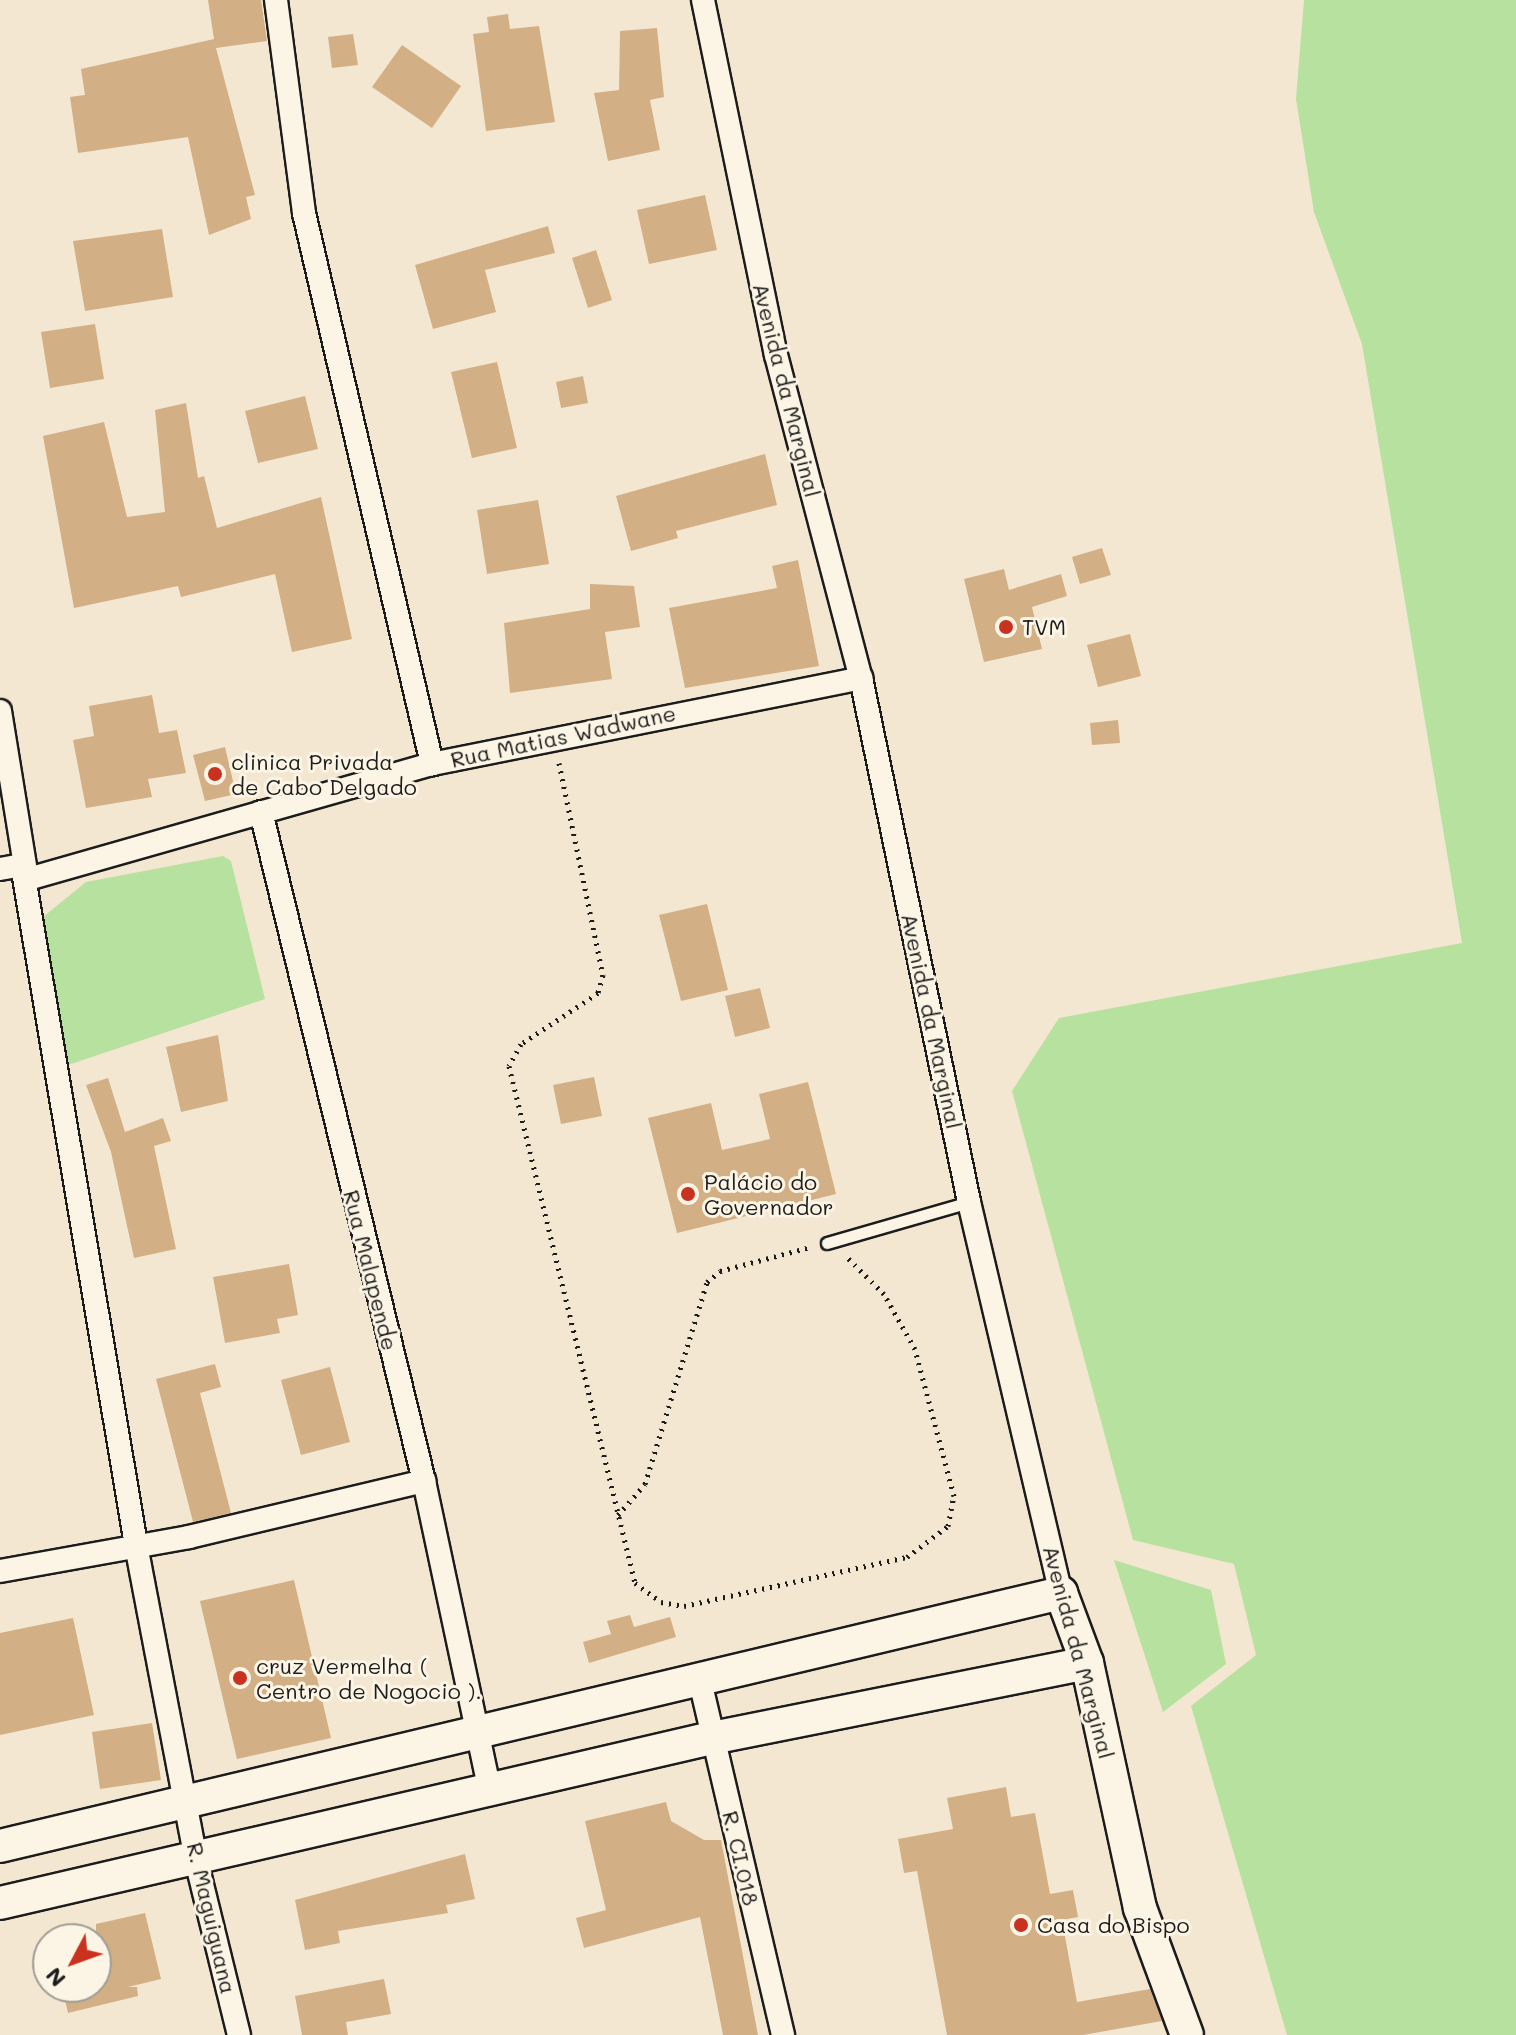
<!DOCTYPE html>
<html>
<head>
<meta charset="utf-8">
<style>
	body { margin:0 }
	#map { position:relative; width:1516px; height:2035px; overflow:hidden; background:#f4e7d2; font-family:Mali,sans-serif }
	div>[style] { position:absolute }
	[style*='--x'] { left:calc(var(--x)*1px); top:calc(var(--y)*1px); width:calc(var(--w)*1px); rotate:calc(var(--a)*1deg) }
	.green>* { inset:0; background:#b7e19e }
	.building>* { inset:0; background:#d3af85 }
	.path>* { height:5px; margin-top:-2.5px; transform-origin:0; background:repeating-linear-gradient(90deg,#1c1c1c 0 2px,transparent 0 8px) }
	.roads { filter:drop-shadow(2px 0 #1c1c1c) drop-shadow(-2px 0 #1c1c1c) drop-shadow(0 2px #1c1c1c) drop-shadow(0 -2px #1c1c1c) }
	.lane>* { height:11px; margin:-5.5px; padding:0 5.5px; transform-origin:5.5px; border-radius:5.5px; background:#fcf5e5 }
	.street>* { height:22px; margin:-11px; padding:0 11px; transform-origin:11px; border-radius:11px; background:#fcf5e5 }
	.secondary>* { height:32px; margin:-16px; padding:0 16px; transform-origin:16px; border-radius:16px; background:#fcf5e5 }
	.dots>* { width:22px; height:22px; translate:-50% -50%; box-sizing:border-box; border:4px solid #fcf5e5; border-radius:50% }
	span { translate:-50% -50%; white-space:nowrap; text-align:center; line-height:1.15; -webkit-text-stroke:6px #fcf5e5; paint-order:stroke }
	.street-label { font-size:22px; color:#1c1c1c }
	.poi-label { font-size:22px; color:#1c1c1c }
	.left { translate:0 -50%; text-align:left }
	.north { position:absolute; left:32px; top:1923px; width:80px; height:80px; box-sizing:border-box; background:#fcf5e5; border:2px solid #a29e95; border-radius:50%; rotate:229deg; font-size:22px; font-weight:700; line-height:32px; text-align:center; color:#1c1c1c }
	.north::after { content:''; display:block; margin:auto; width:28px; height:36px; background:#c8321e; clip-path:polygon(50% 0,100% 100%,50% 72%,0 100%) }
</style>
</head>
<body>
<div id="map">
	<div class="green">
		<div style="clip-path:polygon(1304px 0,1516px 0,1516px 2035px,1287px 2035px,1191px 1706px,1256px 1655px,1234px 1564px,1133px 1540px,1012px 1091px,1059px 1018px,1462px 943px,1362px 344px,1314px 212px,1296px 99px)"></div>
		<div style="clip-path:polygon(223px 856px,231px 861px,265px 999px,68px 1065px,38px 921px,86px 882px)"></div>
		<div style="clip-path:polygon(1114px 1560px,1211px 1590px,1226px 1664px,1163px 1712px)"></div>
	</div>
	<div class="building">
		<div style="clip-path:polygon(208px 0,261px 0,267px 41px,216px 48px,255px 195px,246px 197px,251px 219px,209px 235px,188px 137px,78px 153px,70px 97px,85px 95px,81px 69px,214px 39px)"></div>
		<div style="clip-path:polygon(508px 14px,510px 29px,539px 26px,555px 122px,486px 131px,473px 34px,489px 32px,487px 17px)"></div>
		<div style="clip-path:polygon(657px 28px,664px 97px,650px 100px,660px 150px,608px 161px,594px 93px,619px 90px,620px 31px)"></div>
		<div style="clip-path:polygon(353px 34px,358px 65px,332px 68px,328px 37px)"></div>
		<div style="clip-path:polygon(402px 45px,461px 86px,432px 128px,372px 87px)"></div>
		<div style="clip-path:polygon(705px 195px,717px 250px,649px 264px,637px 210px)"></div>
		<div style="clip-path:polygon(548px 226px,555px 253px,485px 270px,496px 312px,433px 329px,415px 265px)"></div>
		<div style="clip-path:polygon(162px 229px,173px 297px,85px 311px,73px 241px)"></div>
		<div style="clip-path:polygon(596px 250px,612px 300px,588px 308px,572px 258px)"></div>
		<div style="clip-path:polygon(95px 324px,104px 379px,50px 388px,41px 332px)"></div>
		<div style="clip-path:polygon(497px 362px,517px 448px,472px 458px,451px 372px)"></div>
		<div style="clip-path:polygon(583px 376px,588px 403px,561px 408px,556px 382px)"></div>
		<div style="clip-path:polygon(305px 396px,318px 449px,258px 463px,245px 411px)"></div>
		<div style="clip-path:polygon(186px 403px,198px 478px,204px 476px,217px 528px,321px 497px,352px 639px,292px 652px,275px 574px,181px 597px,178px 586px,74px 608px,43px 436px,104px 422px,127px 517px,165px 512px,155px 410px)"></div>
		<div style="clip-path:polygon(765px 454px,777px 505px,676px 531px,678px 538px,631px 551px,616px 496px)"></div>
		<div style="clip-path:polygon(538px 500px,549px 564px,487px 574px,477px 510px)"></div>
		<div style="clip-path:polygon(1102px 548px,1111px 575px,1080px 584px,1072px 557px)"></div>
		<div style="clip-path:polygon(798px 560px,819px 666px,685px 688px,669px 608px,777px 588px,772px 566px)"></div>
		<div style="clip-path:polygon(1004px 569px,1009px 590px,1061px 574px,1067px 596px,1032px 607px,1042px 649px,984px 662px,964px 579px)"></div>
		<div style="clip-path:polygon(590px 584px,634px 586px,640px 627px,605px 632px,612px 679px,510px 693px,504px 623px,590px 609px)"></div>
		<div style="clip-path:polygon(1130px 634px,1141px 676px,1098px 687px,1087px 645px)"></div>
		<div style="clip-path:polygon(152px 695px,159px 733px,177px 730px,186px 773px,148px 779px,152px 797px,86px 808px,73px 740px,94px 736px,89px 706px)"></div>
		<div style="clip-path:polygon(1118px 720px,1120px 743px,1092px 745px,1090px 723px)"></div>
		<div style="clip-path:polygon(225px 747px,236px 794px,205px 801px,193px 755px)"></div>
		<div style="clip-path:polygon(707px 904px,728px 990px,681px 1001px,659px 915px)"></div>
		<div style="clip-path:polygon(760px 988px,770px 1028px,735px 1037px,725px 996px)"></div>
		<div style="clip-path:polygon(218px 1035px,228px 1101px,181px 1112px,166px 1047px)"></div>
		<div style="clip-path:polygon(594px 1077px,602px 1116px,561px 1124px,553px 1085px)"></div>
		<div style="clip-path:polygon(108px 1078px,125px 1132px,163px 1118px,171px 1141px,154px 1146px,176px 1249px,134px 1258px,111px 1152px,86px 1085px)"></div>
		<div style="clip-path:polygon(808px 1082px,836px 1194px,677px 1233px,648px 1118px,711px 1103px,722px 1150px,770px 1139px,759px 1094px)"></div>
		<div style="clip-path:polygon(289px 1264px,298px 1315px,277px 1319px,280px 1333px,225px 1343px,213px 1277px)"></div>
		<div style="clip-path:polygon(215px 1364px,221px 1387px,200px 1393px,231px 1513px,193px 1522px,156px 1379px)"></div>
		<div style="clip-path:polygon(330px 1367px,350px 1442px,301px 1455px,281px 1380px)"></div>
		<div style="clip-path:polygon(294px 1580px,331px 1738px,237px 1759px,200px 1601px)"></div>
		<div style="clip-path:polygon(630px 1615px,634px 1627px,670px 1617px,676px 1637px,589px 1663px,583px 1642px,611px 1634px,607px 1621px)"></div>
		<div style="clip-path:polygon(73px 1618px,94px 1715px,0 1735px,0 1633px)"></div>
		<div style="clip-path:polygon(152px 1723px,161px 1780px,100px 1789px,92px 1732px)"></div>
		<div style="clip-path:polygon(1006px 1787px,1011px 1817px,1035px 1813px,1050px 1894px,1073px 1890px,1078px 1917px,1062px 1920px,1077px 2002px,1150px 1989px,1162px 2021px,1083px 2035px,947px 2035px,917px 1871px,904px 1873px,898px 1839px,953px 1829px,947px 1798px)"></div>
		<div style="clip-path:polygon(666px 1802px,671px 1821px,704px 1840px,721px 1840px,758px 2035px,723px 2035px,700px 1917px,584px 1948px,576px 1918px,606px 1910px,585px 1821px)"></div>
		<div style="clip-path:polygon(465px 1854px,475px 1899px,446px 1905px,448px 1913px,338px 1931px,340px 1943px,305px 1950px,295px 1900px)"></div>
		<div style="clip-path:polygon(145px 1913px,161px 1979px,128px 1987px,137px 1987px,138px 1996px,68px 2013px,62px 1987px,96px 1987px,96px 1924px)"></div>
		<div style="clip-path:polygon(384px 1979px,391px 2014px,346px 2022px,348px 2035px,302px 2035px,295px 1996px)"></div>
	</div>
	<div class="path">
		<div style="--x:559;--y:763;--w:217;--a:78.3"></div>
		<div style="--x:603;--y:975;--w:19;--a:106"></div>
		<div style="--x:598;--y:993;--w:92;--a:146.5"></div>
		<div style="--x:521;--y:1044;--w:25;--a:119"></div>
		<div style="--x:509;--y:1066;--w:532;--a:76.3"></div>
		<div style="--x:635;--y:1583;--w:32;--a:36"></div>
		<div style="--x:661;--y:1602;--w:23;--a:10"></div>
		<div style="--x:684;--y:1606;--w:228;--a:-12.4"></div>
		<div style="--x:907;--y:1557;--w:51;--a:-37.1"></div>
		<div style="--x:948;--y:1526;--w:31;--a:-79"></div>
		<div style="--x:954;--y:1496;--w:152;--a:-104.9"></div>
		<div style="--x:915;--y:1349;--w:63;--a:-119.4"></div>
		<div style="--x:884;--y:1294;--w:52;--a:-135"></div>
		<div style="--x:618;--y:1515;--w:41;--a:-48.9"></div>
		<div style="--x:645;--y:1484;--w:211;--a:-72.9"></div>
		<div style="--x:707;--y:1282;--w:17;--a:-40"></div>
		<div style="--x:720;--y:1271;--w:93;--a:-14.9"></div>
	</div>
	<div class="roads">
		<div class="lane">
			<div style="--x:827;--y:1243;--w:148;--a:-16.1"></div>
		</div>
		<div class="street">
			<div style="--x:276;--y:0;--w:215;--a:82.5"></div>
			<div style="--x:304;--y:213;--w:566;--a:76.92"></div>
			<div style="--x:703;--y:0;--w:362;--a:78.4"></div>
			<div style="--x:776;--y:355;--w:334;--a:75.3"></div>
			<div style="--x:861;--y:678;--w:535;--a:78.35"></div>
			<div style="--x:969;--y:1202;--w:402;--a:76.8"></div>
			<div style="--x:0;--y:711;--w:169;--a:80.8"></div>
			<div style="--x:261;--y:812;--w:689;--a:76.31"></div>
			<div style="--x:424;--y:1481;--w:317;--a:78"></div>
			<div style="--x:22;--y:865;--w:689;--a:80.48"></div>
			<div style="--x:136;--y:1545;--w:321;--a:79.2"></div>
			<div style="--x:196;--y:1860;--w:180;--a:76.2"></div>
			<div style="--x:0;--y:869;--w:22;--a:-10"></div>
			<div style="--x:22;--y:865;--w:15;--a:67"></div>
			<div style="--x:28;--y:879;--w:420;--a:-15.9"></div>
			<div style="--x:432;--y:764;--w:438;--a:-11.3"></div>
			<div style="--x:0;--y:1571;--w:192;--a:-10.2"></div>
			<div style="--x:189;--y:1537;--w:242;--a:-13.4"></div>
			<div style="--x:700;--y:1681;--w:364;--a:76.8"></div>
		</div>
		<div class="secondary">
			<div style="--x:0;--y:1846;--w:1091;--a:-13.41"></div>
			<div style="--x:1061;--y:1593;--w:75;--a:69.6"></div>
			<div style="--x:1087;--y:1663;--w:251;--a:77.8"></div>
			<div style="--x:1140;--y:1908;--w:135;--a:69.7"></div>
			<div style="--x:0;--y:1903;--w:731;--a:-13.05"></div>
			<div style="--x:712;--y:1738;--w:382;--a:-11.3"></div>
		</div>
	</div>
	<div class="dots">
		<div style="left:1006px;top:627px;background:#c8321e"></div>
		<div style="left:215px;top:774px;background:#c8321e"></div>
		<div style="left:688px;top:1194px;background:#c8321e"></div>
		<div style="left:240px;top:1678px;background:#c8321e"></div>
		<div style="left:1021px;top:1925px;background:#c8321e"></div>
	</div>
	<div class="street-label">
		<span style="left:787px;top:390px;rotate:76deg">Avenida da Marginal</span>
		<span style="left:563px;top:736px;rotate:-12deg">Rua Matias Wadwane</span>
		<span style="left:932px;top:1021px;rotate:78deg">Avenida da Marginal</span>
		<span style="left:371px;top:1270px;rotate:76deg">Rua Malapende</span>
		<span style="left:1079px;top:1652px;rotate:75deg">Avenida da Marginal</span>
		<span style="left:741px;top:1858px;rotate:77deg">R. CI.018</span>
		<span style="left:212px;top:1918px;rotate:77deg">R. Maguiguana</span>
	</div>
	<div class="poi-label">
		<span class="left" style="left:1022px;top:627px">TVM</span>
		<span class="left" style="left:231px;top:774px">clinica Privada<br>de Cabo Delgado</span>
		<span class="left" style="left:704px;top:1194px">Palácio do<br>Governador</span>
		<span class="left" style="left:256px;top:1678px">cruz Vermelha (<br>Centro de Nogocio ).</span>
		<span class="left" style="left:1037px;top:1925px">Casa do Bispo</span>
	</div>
	<div class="north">N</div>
</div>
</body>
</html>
